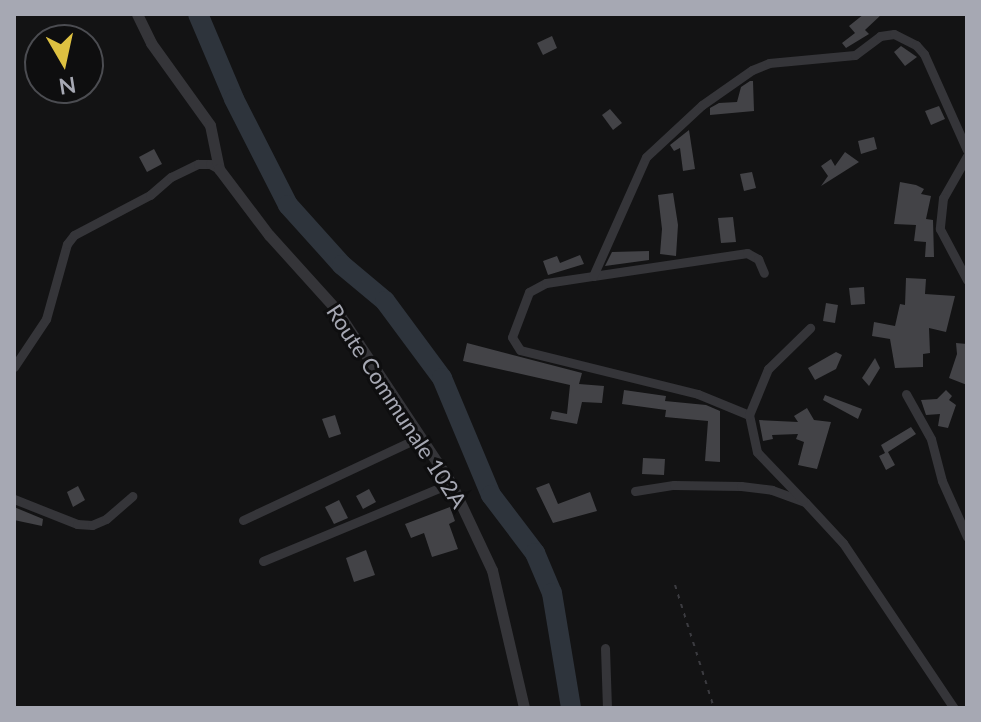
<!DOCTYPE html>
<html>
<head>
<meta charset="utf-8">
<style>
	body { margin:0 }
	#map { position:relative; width:981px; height:722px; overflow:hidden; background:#131314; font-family:Lato,sans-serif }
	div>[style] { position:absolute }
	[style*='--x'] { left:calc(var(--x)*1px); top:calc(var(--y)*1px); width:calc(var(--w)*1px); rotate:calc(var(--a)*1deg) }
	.river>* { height:20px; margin:-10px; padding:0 10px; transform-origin:10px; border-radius:10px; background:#2e343c }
	.building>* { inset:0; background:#434347 }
	.path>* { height:2px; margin-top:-1px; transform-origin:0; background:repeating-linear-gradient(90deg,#3b3b40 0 4px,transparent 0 10px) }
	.minor>* { height:9px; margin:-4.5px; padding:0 4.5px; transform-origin:4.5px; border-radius:4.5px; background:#353539 }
	.tertiary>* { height:11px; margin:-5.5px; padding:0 5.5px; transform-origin:5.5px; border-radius:5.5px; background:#353539 }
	span { translate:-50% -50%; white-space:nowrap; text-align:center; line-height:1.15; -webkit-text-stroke:6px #0e0e0f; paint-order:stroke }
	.street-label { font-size:22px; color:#a6a8b3 }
	.frame { position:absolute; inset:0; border:16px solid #a6a8b3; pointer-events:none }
	.north { position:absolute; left:24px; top:24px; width:80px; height:80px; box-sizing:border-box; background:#0e0e0f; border:2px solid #4b4c51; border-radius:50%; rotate:171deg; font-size:22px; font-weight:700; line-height:32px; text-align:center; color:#a6a8b3 }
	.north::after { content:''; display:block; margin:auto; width:28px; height:36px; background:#dec141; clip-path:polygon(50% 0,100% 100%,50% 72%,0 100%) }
</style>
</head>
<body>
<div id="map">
	<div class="river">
		<div style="--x:198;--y:14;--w:92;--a:67"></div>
		<div style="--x:234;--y:99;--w:119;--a:63"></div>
		<div style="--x:288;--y:205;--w:81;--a:48"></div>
		<div style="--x:342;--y:265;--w:56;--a:39.9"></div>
		<div style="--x:385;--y:301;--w:96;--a:53.5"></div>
		<div style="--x:442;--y:378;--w:127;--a:67.3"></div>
		<div style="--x:491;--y:495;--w:73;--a:52.8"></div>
		<div style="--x:535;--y:553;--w:43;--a:67"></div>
		<div style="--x:552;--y:593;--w:117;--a:80.6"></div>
	</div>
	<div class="building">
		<div style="clip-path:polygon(864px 14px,882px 14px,865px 30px,869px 34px,846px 48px,842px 43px,855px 33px,849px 26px)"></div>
		<div style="clip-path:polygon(552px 36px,557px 48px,543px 55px,537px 43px)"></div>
		<div style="clip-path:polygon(901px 46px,917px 57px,905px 66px,894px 52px)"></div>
		<div style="clip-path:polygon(750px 81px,753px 81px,754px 111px,710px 115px,710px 108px,719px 103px,737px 102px,741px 87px)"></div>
		<div style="clip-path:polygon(939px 106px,945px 119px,931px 125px,925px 111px)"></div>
		<div style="clip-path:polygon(610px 109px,622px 123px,613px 130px,602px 115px)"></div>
		<div style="clip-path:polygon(689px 130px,695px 169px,683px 171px,680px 148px,674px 151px,670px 145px)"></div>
		<div style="clip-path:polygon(874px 137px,877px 149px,861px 154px,858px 141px)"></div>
		<div style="clip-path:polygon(154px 149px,162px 164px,147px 172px,139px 157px)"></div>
		<div style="clip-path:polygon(845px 152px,859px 162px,821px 186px,828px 176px,821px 166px,831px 159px,835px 166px)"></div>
		<div style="clip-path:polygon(752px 172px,756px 188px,744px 191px,740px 174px)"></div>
		<div style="clip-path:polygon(900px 182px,916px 185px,924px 189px,921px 194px,931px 196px,926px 219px,933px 220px,934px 257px,925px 257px,926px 242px,914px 241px,916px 225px,894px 224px)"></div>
		<div style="clip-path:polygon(673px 193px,678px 225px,676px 256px,660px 254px,662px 229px,658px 195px)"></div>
		<div style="clip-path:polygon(733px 217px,736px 242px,721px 243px,718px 218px)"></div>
		<div style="clip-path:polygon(649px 251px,649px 260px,605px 266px,612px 252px)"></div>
		<div style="clip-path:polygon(580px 255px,584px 264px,548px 275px,543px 261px,557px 256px,560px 263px)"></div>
		<div style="clip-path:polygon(906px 278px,926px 279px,925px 294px,955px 296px,946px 332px,929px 328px,930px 353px,923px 354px,923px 367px,895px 368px,890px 339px,872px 336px,874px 322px,895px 326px,900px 304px,905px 305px)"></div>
		<div style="clip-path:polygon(864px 287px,865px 304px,851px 305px,849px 288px)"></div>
		<div style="clip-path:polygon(826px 303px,838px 305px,835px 323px,823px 321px)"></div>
		<div style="clip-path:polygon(467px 343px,582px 373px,579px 384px,604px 386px,602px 403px,582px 402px,577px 424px,550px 419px,552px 411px,567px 414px,570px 385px,463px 361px)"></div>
		<div style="clip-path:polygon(956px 343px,967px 344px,967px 385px,949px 378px,957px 354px)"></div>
		<div style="clip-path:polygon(836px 352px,842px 355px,836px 369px,815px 380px,808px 368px)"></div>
		<div style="clip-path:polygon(875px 358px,880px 368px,869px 386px,862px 378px)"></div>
		<div style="clip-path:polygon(624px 390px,666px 396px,665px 401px,706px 405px,720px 411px,720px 462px,705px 461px,708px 421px,665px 417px,666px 410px,622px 404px)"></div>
		<div style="clip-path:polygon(946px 390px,952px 396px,949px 400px,956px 405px,948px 428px,938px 426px,940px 414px,926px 415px,921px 400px,937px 399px)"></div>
		<div style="clip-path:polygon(825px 395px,862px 409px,858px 419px,823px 400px)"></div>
		<div style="clip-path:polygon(807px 408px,814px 420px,831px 422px,817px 469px,798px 465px,804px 442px,796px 439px,798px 434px,772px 435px,773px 439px,763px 441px,759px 420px,798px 422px,794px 416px)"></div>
		<div style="clip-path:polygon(335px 415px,341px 434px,329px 438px,322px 419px)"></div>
		<div style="clip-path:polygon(911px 427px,916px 434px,888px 452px,895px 465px,886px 470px,879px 456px,885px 453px,881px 445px)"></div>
		<div style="clip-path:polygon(643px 458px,665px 459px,664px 475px,642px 474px)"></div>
		<div style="clip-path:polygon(549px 483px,558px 504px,590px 492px,597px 511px,553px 523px,536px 488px)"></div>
		<div style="clip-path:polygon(78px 486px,85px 500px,73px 507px,67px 492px)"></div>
		<div style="clip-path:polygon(369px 489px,376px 502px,363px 509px,356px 496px)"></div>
		<div style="clip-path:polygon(339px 500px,348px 518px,334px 524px,325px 507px)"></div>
		<div style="clip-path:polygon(14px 507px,43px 519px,42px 526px,14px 520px)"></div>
		<div style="clip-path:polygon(450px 507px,455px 521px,449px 524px,458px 549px,432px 557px,424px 533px,411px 538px,405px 524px)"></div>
		<div style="clip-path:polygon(366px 550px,375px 575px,354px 582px,346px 558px)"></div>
	</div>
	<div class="path">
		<div style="--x:675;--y:585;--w:129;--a:72.4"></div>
	</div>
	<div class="minor">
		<div style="--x:967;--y:156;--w:48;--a:119.7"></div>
		<div style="--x:943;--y:198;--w:31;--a:96"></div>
		<div style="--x:940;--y:229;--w:58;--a:62.1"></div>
		<div style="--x:593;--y:276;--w:156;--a:-8.5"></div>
		<div style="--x:747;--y:253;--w:13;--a:29"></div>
		<div style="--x:758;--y:259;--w:15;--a:67"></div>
		<div style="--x:14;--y:367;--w:58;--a:-56.3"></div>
		<div style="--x:46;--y:319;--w:78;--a:-74.4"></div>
		<div style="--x:67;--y:244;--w:11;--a:-52"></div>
		<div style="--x:74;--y:235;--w:86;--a:-27.8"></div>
		<div style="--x:150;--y:195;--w:28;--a:-41"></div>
		<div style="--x:171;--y:177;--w:30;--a:-26"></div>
		<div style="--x:198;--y:164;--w:12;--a:0"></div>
		<div style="--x:210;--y:164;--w:10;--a:29"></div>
		<div style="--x:906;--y:394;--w:51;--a:60.9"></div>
		<div style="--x:931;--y:439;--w:43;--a:75.3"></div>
		<div style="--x:942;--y:481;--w:61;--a:65.9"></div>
		<div style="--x:749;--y:415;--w:55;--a:-157.6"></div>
		<div style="--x:698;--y:394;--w:183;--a:-166.1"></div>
		<div style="--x:520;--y:350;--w:15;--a:-122"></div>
		<div style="--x:512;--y:337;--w:48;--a:-69.3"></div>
		<div style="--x:529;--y:292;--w:19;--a:-28"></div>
		<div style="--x:546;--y:283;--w:48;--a:-8.5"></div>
		<div style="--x:593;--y:276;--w:130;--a:-66"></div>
		<div style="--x:646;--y:157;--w:76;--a:-42.9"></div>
		<div style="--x:702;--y:105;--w:61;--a:-35"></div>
		<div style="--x:752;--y:70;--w:18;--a:-22"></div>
		<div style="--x:769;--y:63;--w:86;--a:-5.3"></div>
		<div style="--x:855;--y:55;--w:31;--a:-37"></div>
		<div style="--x:880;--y:36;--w:14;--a:-8"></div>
		<div style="--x:894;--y:34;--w:25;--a:27"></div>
		<div style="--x:916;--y:45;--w:12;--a:48"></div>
		<div style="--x:924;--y:54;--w:105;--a:65.9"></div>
		<div style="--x:635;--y:491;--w:39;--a:-9"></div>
		<div style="--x:674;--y:485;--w:67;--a:0.9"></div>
		<div style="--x:741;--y:486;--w:31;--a:7"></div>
		<div style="--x:772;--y:490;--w:35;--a:20"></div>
		<div style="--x:805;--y:502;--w:56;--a:47.2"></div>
		<div style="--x:843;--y:543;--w:199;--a:56.1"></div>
		<div style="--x:14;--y:499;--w:68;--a:21.6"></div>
		<div style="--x:77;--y:524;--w:15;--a:4"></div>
		<div style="--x:92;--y:525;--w:15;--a:-23"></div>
		<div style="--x:106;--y:519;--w:35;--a:-41"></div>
		<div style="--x:803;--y:500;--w:66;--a:-133.8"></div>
		<div style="--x:757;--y:452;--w:38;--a:-102"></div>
		<div style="--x:749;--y:415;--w:50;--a:-67.6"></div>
		<div style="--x:768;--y:369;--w:59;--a:-44.3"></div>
		<div style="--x:243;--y:520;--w:195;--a:-25.1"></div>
		<div style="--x:263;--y:561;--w:204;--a:-22.5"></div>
		<div style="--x:605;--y:648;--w:60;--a:88.1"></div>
	</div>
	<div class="tertiary">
		<div style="--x:137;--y:14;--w:32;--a:64"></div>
		<div style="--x:151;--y:43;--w:101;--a:54.3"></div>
		<div style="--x:210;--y:125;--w:45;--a:78.4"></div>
		<div style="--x:219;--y:169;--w:83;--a:52.9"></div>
		<div style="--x:269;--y:235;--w:98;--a:47.9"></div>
		<div style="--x:335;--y:308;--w:210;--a:56.5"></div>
		<div style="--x:451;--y:483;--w:96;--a:64.8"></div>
		<div style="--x:492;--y:570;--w:142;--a:76.9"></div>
	</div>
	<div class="street-label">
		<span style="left:397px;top:406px;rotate:57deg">Route Communale 102A</span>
	</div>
	<div class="frame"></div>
	<div class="north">N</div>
</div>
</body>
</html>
